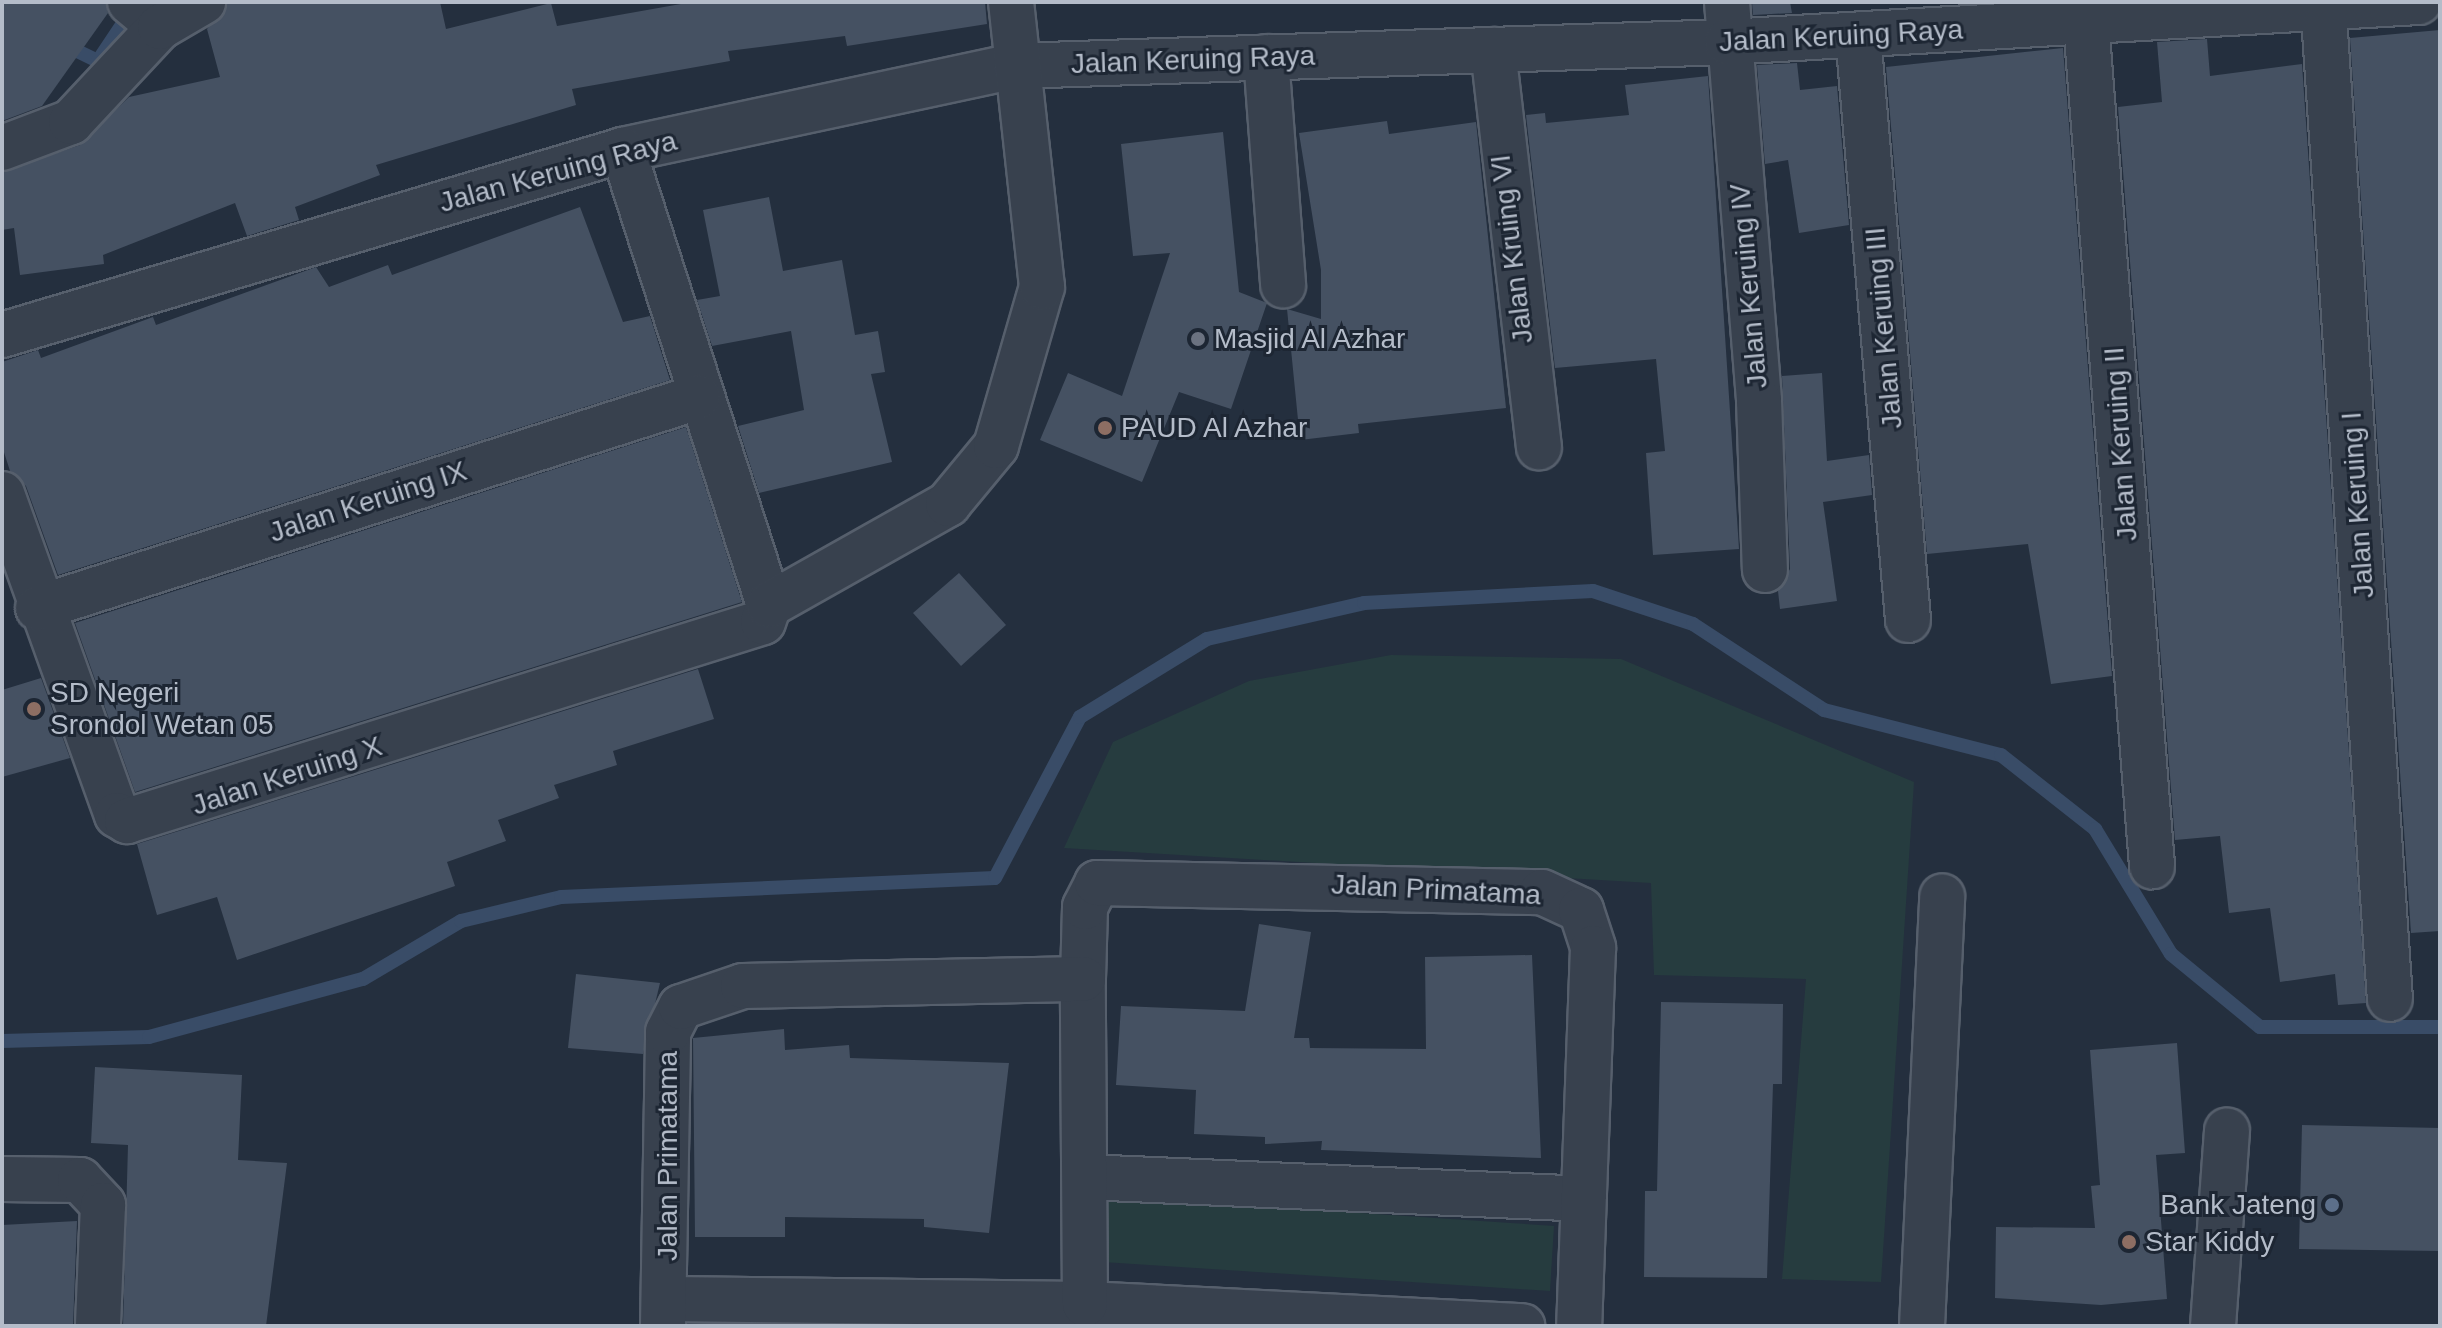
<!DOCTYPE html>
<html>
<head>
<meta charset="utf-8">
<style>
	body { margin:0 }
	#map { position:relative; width:2442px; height:1328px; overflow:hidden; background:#242f3e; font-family:Arial,sans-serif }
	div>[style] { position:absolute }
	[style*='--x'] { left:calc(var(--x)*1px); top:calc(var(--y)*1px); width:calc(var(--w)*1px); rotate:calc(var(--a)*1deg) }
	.green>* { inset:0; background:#263c3f }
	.stream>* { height:14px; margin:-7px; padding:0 7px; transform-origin:7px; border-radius:7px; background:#394c67 }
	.building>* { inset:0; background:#455162 }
	.roads { filter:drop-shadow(2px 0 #565f6c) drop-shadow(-2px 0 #565f6c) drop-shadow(0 2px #565f6c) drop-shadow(0 -2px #565f6c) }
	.street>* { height:44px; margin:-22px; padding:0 22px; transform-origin:22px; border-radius:22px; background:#38414e }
	.dots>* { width:22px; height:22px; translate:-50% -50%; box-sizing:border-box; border:4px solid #1d2633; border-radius:50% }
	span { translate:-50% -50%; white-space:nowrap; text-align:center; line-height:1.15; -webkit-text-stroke:6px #1d2633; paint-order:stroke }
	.street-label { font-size:28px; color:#b4bcc9 }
	.poi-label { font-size:28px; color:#b4bcc9 }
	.left { translate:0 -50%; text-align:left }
	.right { translate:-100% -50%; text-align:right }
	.frame { position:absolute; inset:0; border:4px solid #b4bcc9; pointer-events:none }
</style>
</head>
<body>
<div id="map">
	<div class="green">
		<div style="clip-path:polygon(1391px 655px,1621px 659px,1914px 782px,1881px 1282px,1782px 1279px,1806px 979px,1654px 975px,1651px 883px,1064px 848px,1113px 742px,1249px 681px)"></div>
		<div style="clip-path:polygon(1107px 1196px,1554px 1226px,1550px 1291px,1103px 1262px)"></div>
	</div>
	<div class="stream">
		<div style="--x:65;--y:45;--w:37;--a:26"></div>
		<div style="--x:98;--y:61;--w:61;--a:-56.3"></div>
		<div style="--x:2;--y:1041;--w:147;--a:-1.6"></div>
		<div style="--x:149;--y:1037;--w:222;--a:-15.2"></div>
		<div style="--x:363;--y:979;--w:114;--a:-30.6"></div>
		<div style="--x:461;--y:921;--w:103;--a:-13.5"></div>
		<div style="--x:561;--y:897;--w:434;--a:-2.5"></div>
		<div style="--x:995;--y:878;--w:182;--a:-62.2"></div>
		<div style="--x:1080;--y:717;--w:149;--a:-31.6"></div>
		<div style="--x:1207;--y:639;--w:161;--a:-12.9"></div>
		<div style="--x:1364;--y:603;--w:229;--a:-3"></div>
		<div style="--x:1593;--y:591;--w:105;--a:18.3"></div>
		<div style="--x:1693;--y:624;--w:157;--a:33.3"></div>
		<div style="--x:1824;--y:710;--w:183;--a:14.3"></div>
		<div style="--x:2001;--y:755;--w:120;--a:38.2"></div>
		<div style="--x:2095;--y:829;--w:146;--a:58.7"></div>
		<div style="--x:2171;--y:954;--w:115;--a:39.4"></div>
		<div style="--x:2260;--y:1027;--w:180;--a:0"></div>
	</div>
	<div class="building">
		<div style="clip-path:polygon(2px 2px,106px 2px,108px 13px,42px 106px,2px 121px)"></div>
		<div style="clip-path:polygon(228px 2px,440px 2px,446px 29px,551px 3px,557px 26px,692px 2px,985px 2px,987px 24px,847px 46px,845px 36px,728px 51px,730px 61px,572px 89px,576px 105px,376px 165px,380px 175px,295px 207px,299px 220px,247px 236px,235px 203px,103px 255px,104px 264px,20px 275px,14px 228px,2px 230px,2px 172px,80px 145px,129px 97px,220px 77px,207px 29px)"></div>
		<div style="clip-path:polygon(1752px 2px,1790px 2px,1792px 13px,1753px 15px)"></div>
		<div style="clip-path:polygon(2440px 30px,2440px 931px,2411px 933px,2350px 38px)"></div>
		<div style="clip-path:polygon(2207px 39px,2210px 76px,2302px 64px,2366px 1003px,2338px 1005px,2335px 974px,2280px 982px,2270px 908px,2229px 913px,2220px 836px,2175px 840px,2118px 107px,2162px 102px,2157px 42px)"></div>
		<div style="clip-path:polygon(2063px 48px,2112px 676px,2051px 684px,2028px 544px,1927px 554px,1886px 67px)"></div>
		<div style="clip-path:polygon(1797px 63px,1800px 90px,1837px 86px,1849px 225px,1799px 233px,1788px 160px,1765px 164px,1757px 65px)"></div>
		<div style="clip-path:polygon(1708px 76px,1739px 549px,1653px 555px,1646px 453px,1665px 451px,1656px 359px,1555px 368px,1526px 115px,1545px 113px,1546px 123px,1629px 115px,1625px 85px)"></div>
		<div style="clip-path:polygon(1387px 121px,1389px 134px,1476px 122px,1506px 408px,1358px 424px,1359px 433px,1300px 440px,1287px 309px,1321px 319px,1321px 270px,1299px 133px)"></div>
		<div style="clip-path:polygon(1223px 132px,1239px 292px,1267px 303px,1231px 409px,1179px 392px,1142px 482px,1040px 440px,1068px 373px,1122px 396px,1170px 253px,1133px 256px,1121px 144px)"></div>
		<div style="clip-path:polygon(769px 197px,783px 271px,842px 260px,855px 335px,878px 331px,885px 372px,871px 374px,892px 462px,759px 493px,738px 426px,804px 410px,791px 331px,712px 346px,697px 300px,720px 296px,703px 210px)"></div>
		<div style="clip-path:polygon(580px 207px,623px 322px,650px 316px,670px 380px,58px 575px,26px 486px,10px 471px,2px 446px,2px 362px,38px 350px,41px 358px,153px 317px,156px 325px,316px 267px,329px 287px,388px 265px,392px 275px)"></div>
		<div style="clip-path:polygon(1822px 373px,1827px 461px,1869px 455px,1872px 495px,1823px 502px,1837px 601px,1780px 609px,1778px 591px,1790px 569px,1782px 376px)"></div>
		<div style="clip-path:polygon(686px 427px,742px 602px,135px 792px,75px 623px)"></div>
		<div style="clip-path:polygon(959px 573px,1006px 625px,961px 666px,913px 613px)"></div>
		<div style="clip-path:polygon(698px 669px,714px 719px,613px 751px,617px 765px,554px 785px,559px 798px,498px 820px,506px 841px,447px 862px,455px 886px,237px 960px,217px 897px,157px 915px,137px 844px)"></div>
		<div style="clip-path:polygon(41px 678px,70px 758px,2px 777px,2px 690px)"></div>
		<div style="clip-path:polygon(1259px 924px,1311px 932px,1294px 1038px,1309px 1038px,1310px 1048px,1426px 1049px,1425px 957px,1532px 955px,1541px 1158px,1321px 1150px,1322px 1141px,1265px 1144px,1265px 1137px,1194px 1134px,1196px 1090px,1116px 1085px,1121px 1006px,1245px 1011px)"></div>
		<div style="clip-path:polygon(576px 974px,660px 983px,643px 1054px,568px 1048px)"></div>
		<div style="clip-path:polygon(1661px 1002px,1783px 1004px,1782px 1084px,1773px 1084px,1767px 1278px,1644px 1277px,1645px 1191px,1657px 1191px)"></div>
		<div style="clip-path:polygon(784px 1029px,785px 1050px,849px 1045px,850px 1058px,1009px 1063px,989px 1233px,924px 1227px,924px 1219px,785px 1217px,785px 1237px,695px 1237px,693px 1038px)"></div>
		<div style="clip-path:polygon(2177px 1043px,2185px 1153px,2156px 1155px,2167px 1299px,2101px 1305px,1995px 1298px,1996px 1227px,2095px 1228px,2091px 1186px,2100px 1185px,2090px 1050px)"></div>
		<div style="clip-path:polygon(95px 1067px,242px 1075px,238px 1160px,287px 1163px,266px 1326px,123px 1326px,128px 1145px,91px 1143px)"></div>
		<div style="clip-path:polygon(2302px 1125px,2440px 1128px,2440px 1251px,2299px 1249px)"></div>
		<div style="clip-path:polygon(77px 1221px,73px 1326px,2px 1326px,2px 1225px)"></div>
	</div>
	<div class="roads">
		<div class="street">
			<div style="--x:130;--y:2;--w:39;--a:40"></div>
			<div style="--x:1727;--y:2;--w:400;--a:85.4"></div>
			<div style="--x:1759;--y:401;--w:169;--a:88"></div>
			<div style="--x:2323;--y:2;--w:999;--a:86.16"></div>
			<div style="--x:2086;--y:23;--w:846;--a:85.52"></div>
			<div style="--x:1858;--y:35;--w:587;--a:85.11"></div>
			<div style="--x:1493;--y:50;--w:400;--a:83.4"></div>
			<div style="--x:1266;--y:57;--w:229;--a:85.7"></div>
			<div style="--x:2;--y:148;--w:74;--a:-20.6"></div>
			<div style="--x:71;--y:122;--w:130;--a:-46.9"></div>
			<div style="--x:160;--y:27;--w:50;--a:-30.2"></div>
			<div style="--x:2;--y:335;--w:648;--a:-16.59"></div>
			<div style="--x:623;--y:150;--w:402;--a:-12.1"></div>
			<div style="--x:1016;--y:66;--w:711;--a:-1.93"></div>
			<div style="--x:1727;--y:42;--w:693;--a:-3.31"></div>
			<div style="--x:2;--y:494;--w:341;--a:70.3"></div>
			<div style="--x:117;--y:815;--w:12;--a:31"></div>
			<div style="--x:127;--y:821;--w:666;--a:-17.37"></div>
			<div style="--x:763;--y:622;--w:18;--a:-71"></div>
			<div style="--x:769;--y:605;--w:478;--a:-107.8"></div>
			<div style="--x:769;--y:605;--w:206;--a:-29.4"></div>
			<div style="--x:948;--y:504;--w:75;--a:-50.4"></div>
			<div style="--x:996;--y:446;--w:166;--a:-73.9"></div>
			<div style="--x:1042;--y:287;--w:287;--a:-96.2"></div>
			<div style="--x:38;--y:608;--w:693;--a:-17.73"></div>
			<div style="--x:1085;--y:1177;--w:499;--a:2.5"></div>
			<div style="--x:2;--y:1179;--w:78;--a:0.7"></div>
			<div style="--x:80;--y:1180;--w:34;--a:47"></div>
			<div style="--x:103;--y:1205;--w:121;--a:92.4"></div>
			<div style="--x:668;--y:1299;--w:417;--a:0.7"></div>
			<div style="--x:1085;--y:1304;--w:438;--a:2.9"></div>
			<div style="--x:1085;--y:1304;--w:325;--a:-90.4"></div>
			<div style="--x:1083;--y:979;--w:72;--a:-88.4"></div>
			<div style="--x:1085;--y:907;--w:27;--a:-63"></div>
			<div style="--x:1097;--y:883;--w:445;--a:1.2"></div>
			<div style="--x:1542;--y:892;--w:43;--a:24.8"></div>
			<div style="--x:1581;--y:910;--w:40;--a:72"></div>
			<div style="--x:1593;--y:948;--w:378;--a:92.1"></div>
			<div style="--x:663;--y:1326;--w:294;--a:-89"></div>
			<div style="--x:668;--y:1032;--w:28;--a:-63"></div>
			<div style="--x:681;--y:1007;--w:65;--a:-18.7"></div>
			<div style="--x:743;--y:986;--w:340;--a:-1.2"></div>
			<div style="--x:1922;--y:1326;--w:430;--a:-87.3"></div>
			<div style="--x:2213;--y:1326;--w:196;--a:-85.9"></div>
		</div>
	</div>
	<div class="dots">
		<div style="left:1198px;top:339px;background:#6b7280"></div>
		<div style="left:1105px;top:428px;background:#8d6e63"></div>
		<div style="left:34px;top:709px;background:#8d6e63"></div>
		<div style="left:2332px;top:1205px;background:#5c6f8a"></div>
		<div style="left:2129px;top:1242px;background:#8d6e63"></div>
	</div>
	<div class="street-label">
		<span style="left:1841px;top:36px;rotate:-3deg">Jalan Keruing Raya</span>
		<span style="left:1193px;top:60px;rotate:-2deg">Jalan Keruing Raya</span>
		<span style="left:558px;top:172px;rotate:-15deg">Jalan Keruing Raya</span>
		<span style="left:1512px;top:249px;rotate:-97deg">Jalan Kruing VI</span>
		<span style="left:1749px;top:286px;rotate:-95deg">Jalan Keruing IV</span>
		<span style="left:1884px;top:328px;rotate:-95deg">Jalan Keruing III</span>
		<span style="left:2121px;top:444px;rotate:-94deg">Jalan Keruing II</span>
		<span style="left:368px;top:502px;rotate:-18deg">Jalan Keruing IX</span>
		<span style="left:2358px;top:505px;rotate:-94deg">Jalan Keruing I</span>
		<span style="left:287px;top:776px;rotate:-18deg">Jalan Keruing X</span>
		<span style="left:1436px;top:890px;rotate:3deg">Jalan Primatama</span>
		<span style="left:668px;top:1156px;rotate:-90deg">Jalan Primatama</span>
	</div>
	<div class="poi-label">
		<span class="left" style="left:1214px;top:339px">Masjid Al Azhar</span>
		<span class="left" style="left:1121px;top:428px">PAUD Al Azhar</span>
		<span class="left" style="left:50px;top:709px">SD Negeri<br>Srondol Wetan 05</span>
		<span class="right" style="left:2316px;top:1205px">Bank Jateng</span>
		<span class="left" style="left:2145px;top:1242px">Star Kiddy</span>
	</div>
	<div class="frame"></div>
</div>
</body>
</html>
